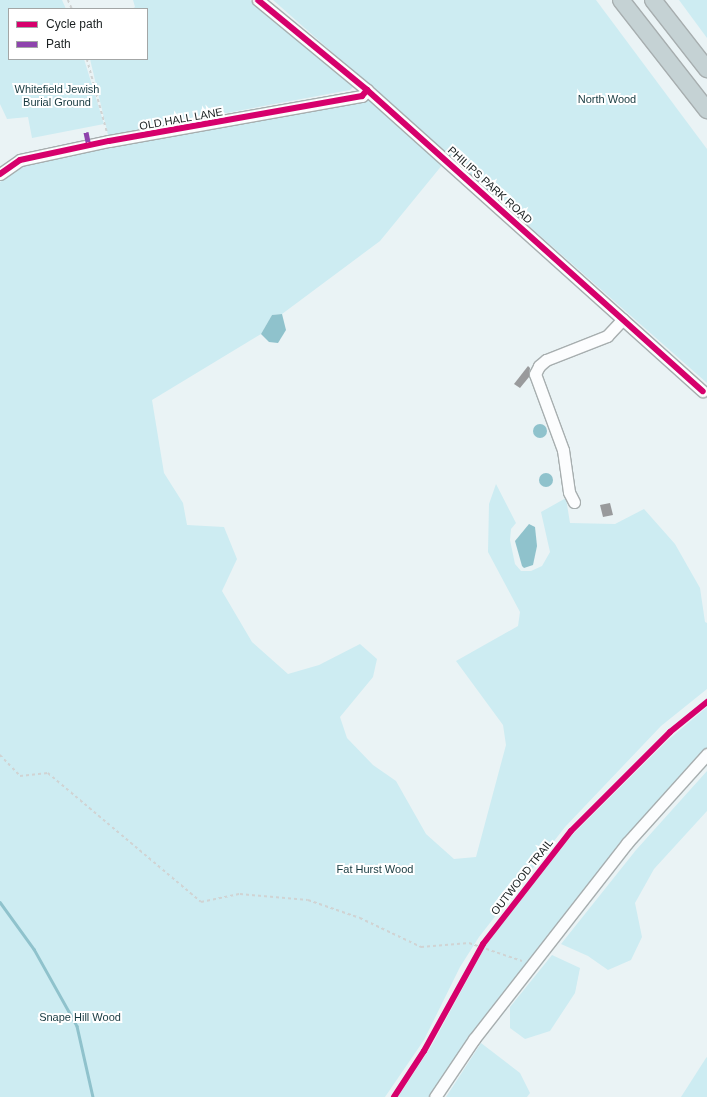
<!DOCTYPE html>
<html>
<head>
<meta charset="utf-8">
<style>
	body { margin:0 }
	#map { position:relative; width:707px; height:1097px; overflow:hidden; background:#eaf3f5; font-family:Arial,sans-serif }
	div>[style] { position:absolute }
	[style*='--x'] { left:calc(var(--x)*1px); top:calc(var(--y)*1px); width:calc(var(--w)*1px); rotate:calc(var(--a)*1deg) }
	.green>* { inset:0; background:#cdecf2 }
	.water>* { inset:0; background:#8fc2cc }
	.round { border-radius:50% }
	.stream>* { height:2.5px; margin:-1.25px; padding:0 1.25px; transform-origin:1.25px; border-radius:1.25px; background:#8fc2cc }
	.building>* { inset:0; background:#999a9c }
	.path>* { height:1.5px; margin-top:-0.75px; transform-origin:0; background:repeating-linear-gradient(90deg,#d0d3d3 0 3px,transparent 0 6px) }
	.roads { filter:drop-shadow(1px 0 #a7aeaf) drop-shadow(-1px 0 #a7aeaf) drop-shadow(0 1px #a7aeaf) drop-shadow(0 -1px #a7aeaf) }
	.minor>* { height:11px; margin:-5.5px; padding:0 5.5px; transform-origin:5.5px; border-radius:5.5px; background:#fcfdfe }
	.highway>* { height:16px; margin:-8px; padding:0 8px; transform-origin:8px; border-radius:8px; background:#c5d2d4 }
	.quiet>* { height:5px; margin-top:-2.5px; transform-origin:0; background:repeating-linear-gradient(90deg,#8e44ad 0 10px,transparent 0 15px) }
	.cycleway>* { height:6px; margin:-3px; padding:0 3px; transform-origin:3px; border-radius:3px; background:#d6006c }
	span { translate:-50% -50%; white-space:nowrap; text-align:center; line-height:1.15; -webkit-text-stroke:4px #fff; paint-order:stroke }
	.park-label { font-size:11px; color:#173a40 }
	.street-label { font-size:11px; color:#1a2021 }
	.legend { position:absolute; left:8px; top:8px; width:140px; height:52px; box-sizing:border-box; background:#fff; border:1px solid #a3a6a6; margin:0; padding:5px 7px; list-style:none; font-size:12px; color:#1a2021 }
	.legend li { display:flex; align-items:center; gap:8px; height:20px }
	.legend b { width:20px; border:1px solid #a3a6a6 }
</style>
</head>
<body>
<div id="map">
	<div class="green">
		<div style="clip-path:polygon(0 0,62px 0,66px 9px,9px 9px,9px 59px,84px 59px,104px 124px,32px 138px,28px 117px,7px 119px,0 104px)"></div>
		<div style="clip-path:polygon(133px 0,250px 0,351px 81px,353px 87px,350px 90px,108px 135px,90px 59px,147px 59px,147px 9px,132px 9px,135px 7px)"></div>
		<div style="clip-path:polygon(273px 0,596px 0,707px 149px,707px 383px)"></div>
		<div style="clip-path:polygon(679px 0,707px 0,707px 38px)"></div>
		<div style="clip-path:polygon(371px 98px,443px 164px,380px 241px,282px 314px,272px 315px,261px 334px,152px 400px,164px 473px,183px 503px,187px 525px,224px 527px,237px 559px,222px 591px,252px 642px,288px 674px,319px 665px,360px 644px,377px 659px,373px 677px,340px 717px,347px 738px,373px 765px,396px 781px,426px 834px,454px 859px,476px 857px,506px 745px,503px 725px,456px 661px,518px 626px,520px 612px,488px 552px,489px 504px,496px 484px,516px 523px,511px 529px,510px 540px,515px 564px,521px 571px,531px 571px,542px 566px,550px 552px,541px 512px,566px 498px,570px 523px,615px 524px,644px 509px,675px 544px,700px 588px,705px 622px,707px 623px,707px 689px,661px 726px,565px 827px,479px 937px,460px 967px,424px 1040px,385px 1097px,0 1097px,0 182px,25px 164px)"></div>
		<div style="clip-path:polygon(707px 707px,707px 749px,433px 1097px,398px 1097px,432px 1045px,486px 945px,572px 835px,668px 740px)"></div>
		<div style="clip-path:polygon(707px 771px,707px 811px,654px 869px,635px 903px,642px 937px,631px 960px,608px 970px,588px 956px,561px 944px,636px 850px)"></div>
		<div style="clip-path:polygon(552px 955px,580px 968px,575px 993px,550px 1031px,525px 1039px,510px 1028px,510px 1007px)"></div>
		<div style="clip-path:polygon(481px 1043px,520px 1073px,530px 1093px,527px 1097px,446px 1097px)"></div>
		<div style="clip-path:polygon(707px 1057px,707px 1097px,681px 1097px,706px 1058px)"></div>
	</div>
	<div class="water">
		<div style="clip-path:polygon(282px 314px,286px 330px,278px 343px,269px 342px,261px 334px,272px 315px)"></div>
		<div class="round" style="left:533px;top:424px;width:14px;height:14px"></div>
		<div class="round" style="left:539px;top:473px;width:14px;height:14px"></div>
		<div style="clip-path:polygon(529px 524px,535px 527px,537px 546px,533px 565px,524px 568px,522px 566px,515px 541px)"></div>
	</div>
	<div class="stream">
		<div style="--x:0;--y:902;--w:58;--a:54.1"></div>
		<div style="--x:34;--y:949;--w:88;--a:60.8"></div>
		<div style="--x:77;--y:1026;--w:73;--a:77.3"></div>
	</div>
	<div class="building">
		<div style="clip-path:polygon(528px 366px,530px 368px,529px 377px,520px 388px,514px 384px)"></div>
		<div style="clip-path:polygon(610px 503px,613px 515px,603px 517px,600px 505px)"></div>
	</div>
	<div class="path">
		<div style="--x:68;--y:0;--w:10;--a:66"></div>
		<div style="--x:87;--y:59;--w:76;--a:74.7"></div>
		<div style="--x:0;--y:755;--w:29;--a:46"></div>
		<div style="--x:20;--y:776;--w:28;--a:-6"></div>
		<div style="--x:48;--y:773;--w:200;--a:40.1"></div>
		<div style="--x:201;--y:902;--w:40;--a:-12"></div>
		<div style="--x:240;--y:894;--w:68;--a:5"></div>
		<div style="--x:308;--y:900;--w:55;--a:19.1"></div>
		<div style="--x:360;--y:918;--w:68;--a:25.4"></div>
		<div style="--x:421;--y:947;--w:48;--a:-4.8"></div>
		<div style="--x:469;--y:943;--w:56;--a:18.8"></div>
	</div>
	<div class="roads">
		<div class="minor">
			<div style="--x:258;--y:0;--w:141;--a:39.5"></div>
			<div style="--x:367;--y:90;--w:451;--a:41.9"></div>
			<div style="--x:0;--y:174;--w:24;--a:-35"></div>
			<div style="--x:20;--y:160;--w:91;--a:-12.1"></div>
			<div style="--x:109;--y:141;--w:257;--a:-10.1"></div>
			<div style="--x:362;--y:96;--w:8;--a:-50"></div>
			<div style="--x:574;--y:502;--w:11;--a:-117"></div>
			<div style="--x:569;--y:492;--w:42;--a:-98.1"></div>
			<div style="--x:563;--y:450;--w:81;--a:-110.2"></div>
			<div style="--x:535;--y:374;--w:9;--a:-63"></div>
			<div style="--x:539;--y:366;--w:9;--a:-41"></div>
			<div style="--x:546;--y:360;--w:66;--a:-21.5"></div>
			<div style="--x:607;--y:336;--w:23;--a:-47"></div>
			<div style="--x:435;--y:1097;--w:70;--a:-56.1"></div>
			<div style="--x:474;--y:1039;--w:249;--a:-52"></div>
			<div style="--x:627;--y:843;--w:120;--a:-48"></div>
		</div>
		<div class="highway">
			<div style="--x:621;--y:0;--w:140;--a:52"></div>
			<div style="--x:653;--y:0;--w:88;--a:52"></div>
		</div>
	</div>
	<div class="quiet">
		<div style="--x:86;--y:132;--w:14;--a:78"></div>
	</div>
	<div class="cycleway">
		<div style="--x:258;--y:0;--w:141;--a:39.5"></div>
		<div style="--x:367;--y:90;--w:451;--a:41.9"></div>
		<div style="--x:0;--y:174;--w:24;--a:-35"></div>
		<div style="--x:20;--y:160;--w:91;--a:-12.1"></div>
		<div style="--x:109;--y:141;--w:257;--a:-10.1"></div>
		<div style="--x:362;--y:96;--w:8;--a:-50"></div>
		<div style="--x:394;--y:1097;--w:55;--a:-56.9"></div>
		<div style="--x:424;--y:1051;--w:122;--a:-61.1"></div>
		<div style="--x:483;--y:944;--w:143;--a:-52.1"></div>
		<div style="--x:571;--y:831;--w:140;--a:-45"></div>
		<div style="--x:670;--y:732;--w:48;--a:-39"></div>
	</div>
	<div class="park-label">
		<span style="left:57px;top:96px">Whitefield Jewish<br>Burial Ground</span>
		<span style="left:607px;top:99px">North Wood</span>
		<span style="left:375px;top:869px">Fat Hurst Wood</span>
		<span style="left:80px;top:1017px">Snape Hill Wood</span>
	</div>
	<div class="street-label">
		<span style="left:181px;top:119px;rotate:-10deg">OLD HALL LANE</span>
		<span style="left:490px;top:185px;rotate:42deg">PHILIPS PARK ROAD</span>
		<span style="left:522px;top:877px;rotate:-52deg">OUTWOOD TRAIL</span>
	</div>
	<ul class="legend">
	<li><b style="height:5px;background:#d6006c"></b>Cycle path</li>
	<li><b style="height:5px;background:#8e44ad"></b>Path</li>
	</ul>
</div>
</body>
</html>
